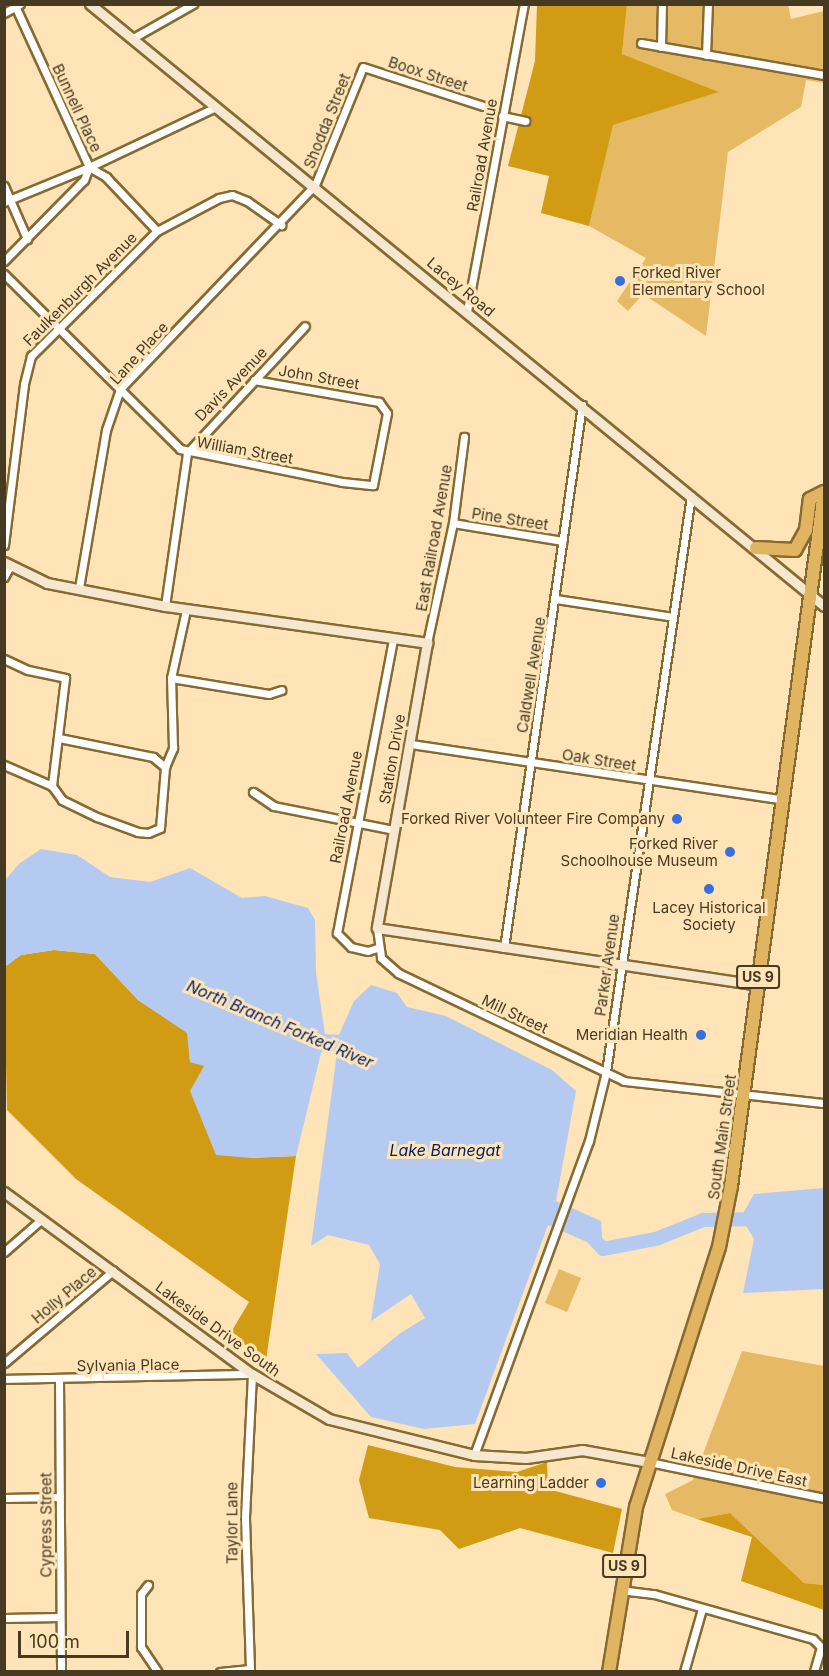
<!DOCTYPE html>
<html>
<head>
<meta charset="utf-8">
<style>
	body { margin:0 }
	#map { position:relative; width:829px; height:1676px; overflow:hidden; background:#fee4b6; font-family:Inter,sans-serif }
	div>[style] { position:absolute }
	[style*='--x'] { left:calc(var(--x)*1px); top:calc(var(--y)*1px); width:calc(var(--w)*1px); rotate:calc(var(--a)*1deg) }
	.green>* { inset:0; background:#e6ba65 }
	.forest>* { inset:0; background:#d19b14 }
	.water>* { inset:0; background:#b5caf0 }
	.river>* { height:14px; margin:-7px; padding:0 7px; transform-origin:7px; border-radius:7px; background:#b5caf0 }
	.roads { filter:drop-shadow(2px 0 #876a32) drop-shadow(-2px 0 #876a32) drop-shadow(0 2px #876a32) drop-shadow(0 -2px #876a32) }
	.street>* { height:7px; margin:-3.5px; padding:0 3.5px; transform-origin:3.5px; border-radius:3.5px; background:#fff }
	.secondary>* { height:9px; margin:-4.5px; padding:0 4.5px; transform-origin:4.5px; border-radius:4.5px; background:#f6e8cf }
	.highway>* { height:12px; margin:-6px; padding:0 6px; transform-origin:6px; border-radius:6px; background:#e0b460 }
	.dots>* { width:16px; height:16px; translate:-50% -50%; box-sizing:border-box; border:3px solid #fee4b6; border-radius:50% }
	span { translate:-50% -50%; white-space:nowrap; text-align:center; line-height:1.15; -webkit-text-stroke:6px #fee4b6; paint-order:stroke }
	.shield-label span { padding:2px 4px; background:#fee4b6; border:2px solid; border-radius:4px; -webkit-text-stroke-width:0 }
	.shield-label { font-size:14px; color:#473a22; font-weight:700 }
	.street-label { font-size:15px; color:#473a22 }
	.poi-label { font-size:15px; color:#473a22 }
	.left { translate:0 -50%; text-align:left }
	.right { translate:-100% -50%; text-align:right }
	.water-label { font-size:16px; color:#001e6c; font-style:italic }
	.frame { position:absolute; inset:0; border:6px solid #473a22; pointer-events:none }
	.scale { position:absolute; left:18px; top:1631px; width:111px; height:27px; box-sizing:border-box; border:3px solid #473a22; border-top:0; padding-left:8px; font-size:18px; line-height:21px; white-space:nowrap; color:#473a22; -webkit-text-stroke:4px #fee4b6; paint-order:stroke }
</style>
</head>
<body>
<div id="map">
	<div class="green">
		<div style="clip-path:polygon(627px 5px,788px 5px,791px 19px,824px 11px,824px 83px,806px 80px,801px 107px,728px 152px,706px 336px,643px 294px,628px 311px,617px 301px,646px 258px,589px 226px,612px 125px,718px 92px,622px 54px)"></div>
		<div style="clip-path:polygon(559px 1269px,581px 1278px,567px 1312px,545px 1303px)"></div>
		<div style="clip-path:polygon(742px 1351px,824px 1366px,824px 1585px,804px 1583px,730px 1513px,697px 1519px,672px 1510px,665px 1494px,693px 1480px)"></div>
	</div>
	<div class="forest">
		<div style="clip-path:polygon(537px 5px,627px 5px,622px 54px,719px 92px,613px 125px,589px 226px,541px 213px,549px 176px,508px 166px,535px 61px)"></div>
		<div style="clip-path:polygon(54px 950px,95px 954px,138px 1000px,188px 1033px,190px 1062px,204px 1065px,251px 1158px,296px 1156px,266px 1360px,230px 1334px,249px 1302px,76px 1179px,7px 1110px,4px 967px,21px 955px)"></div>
		<div style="clip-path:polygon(368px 1445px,455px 1467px,517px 1472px,547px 1462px,548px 1489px,622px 1509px,613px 1553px,520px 1528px,459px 1549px,440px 1530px,369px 1518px,359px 1480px)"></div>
		<div style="clip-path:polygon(730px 1513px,804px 1583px,824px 1585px,824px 1610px,741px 1581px,752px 1537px,697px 1519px)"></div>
	</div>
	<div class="water">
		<div style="clip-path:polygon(41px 849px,77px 855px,110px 877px,150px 882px,190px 868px,242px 898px,265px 896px,308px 908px,315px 920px,316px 973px,325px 1034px,339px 1035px,354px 1001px,371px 985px,397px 993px,407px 1007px,446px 1016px,552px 1070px,576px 1091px,556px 1201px,601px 1221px,603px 1249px,548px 1225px,475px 1424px,424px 1429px,371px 1417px,316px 1354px,347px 1353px,358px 1368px,399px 1334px,425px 1318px,411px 1294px,371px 1321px,380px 1264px,369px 1245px,328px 1235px,311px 1246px,337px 1053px,326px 1047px,321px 1053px,296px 1156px,251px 1158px,216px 1155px,190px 1091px,204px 1066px,190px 1062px,187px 1033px,138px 1000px,95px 954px,54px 950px,21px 955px,5px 967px,5px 880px,20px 863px)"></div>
		<div style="clip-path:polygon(824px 1188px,824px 1289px,743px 1293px,754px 1239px,741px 1217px,754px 1194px)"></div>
	</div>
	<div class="river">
		<div style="--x:592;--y:1237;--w:16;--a:47"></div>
		<div style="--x:603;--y:1249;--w:54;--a:-10.7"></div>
		<div style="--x:656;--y:1239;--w:51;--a:-22"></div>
		<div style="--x:703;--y:1220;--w:58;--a:-1"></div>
	</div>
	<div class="roads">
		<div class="street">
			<div style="--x:16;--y:8;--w:175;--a:65.3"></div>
			<div style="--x:89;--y:167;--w:20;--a:30"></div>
			<div style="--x:106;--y:177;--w:74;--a:46.6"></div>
			<div style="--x:4;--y:13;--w:18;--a:-29"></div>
			<div style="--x:133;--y:38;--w:69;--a:-29.5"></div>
			<div style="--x:641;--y:43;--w:186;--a:9.9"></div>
			<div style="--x:661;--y:47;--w:43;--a:-88.7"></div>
			<div style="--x:706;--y:55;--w:51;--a:-87.8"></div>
			<div style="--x:502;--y:116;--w:24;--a:12"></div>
			<div style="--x:4;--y:186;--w:58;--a:66.5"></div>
			<div style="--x:4;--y:202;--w:92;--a:-22.4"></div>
			<div style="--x:4;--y:261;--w:114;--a:-45.4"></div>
			<div style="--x:84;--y:180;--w:14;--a:-69"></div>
			<div style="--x:89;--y:167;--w:140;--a:-25.3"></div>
			<div style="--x:4;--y:274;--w:248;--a:44.8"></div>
			<div style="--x:180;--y:449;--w:165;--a:11.5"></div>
			<div style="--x:342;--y:482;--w:31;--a:6"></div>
			<div style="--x:373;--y:485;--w:73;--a:-79"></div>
			<div style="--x:387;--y:413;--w:14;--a:-126"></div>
			<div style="--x:379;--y:402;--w:127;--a:-170"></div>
			<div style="--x:467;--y:311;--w:312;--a:-79.5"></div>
			<div style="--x:453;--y:523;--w:111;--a:9.3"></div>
			<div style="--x:4;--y:545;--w:162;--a:-82.9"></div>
			<div style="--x:24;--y:384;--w:29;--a:-76"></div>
			<div style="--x:31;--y:356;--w:177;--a:-44.8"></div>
			<div style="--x:157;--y:231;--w:70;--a:-28"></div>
			<div style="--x:219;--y:198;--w:13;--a:-13"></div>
			<div style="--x:232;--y:195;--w:16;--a:22"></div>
			<div style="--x:247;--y:201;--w:42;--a:35.2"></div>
			<div style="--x:4;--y:577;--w:13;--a:-61"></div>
			<div style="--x:79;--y:588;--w:160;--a:-80.3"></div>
			<div style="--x:106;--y:430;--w:43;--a:-71.1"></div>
			<div style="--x:120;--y:389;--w:282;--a:-46.3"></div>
			<div style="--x:315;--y:185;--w:127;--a:-67.9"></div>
			<div style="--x:363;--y:67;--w:126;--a:18"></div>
			<div style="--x:556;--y:599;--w:118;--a:8.7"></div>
			<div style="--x:165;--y:606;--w:155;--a:-81.8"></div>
			<div style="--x:187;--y:453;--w:173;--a:-47.1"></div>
			<div style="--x:427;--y:643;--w:123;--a:-77.8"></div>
			<div style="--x:453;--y:523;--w:87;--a:-82.7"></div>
			<div style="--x:4;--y:659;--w:26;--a:25"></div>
			<div style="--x:28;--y:670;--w:38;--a:12"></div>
			<div style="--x:65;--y:678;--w:109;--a:96.9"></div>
			<div style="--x:171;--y:678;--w:99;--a:9.3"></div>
			<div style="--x:269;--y:694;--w:13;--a:-18"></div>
			<div style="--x:59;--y:738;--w:96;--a:11.4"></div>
			<div style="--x:153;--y:757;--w:16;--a:40"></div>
			<div style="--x:411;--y:744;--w:377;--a:8.5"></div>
			<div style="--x:4;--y:765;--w:52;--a:23.6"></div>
			<div style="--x:52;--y:786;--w:17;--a:54"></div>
			<div style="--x:62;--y:800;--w:39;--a:26"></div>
			<div style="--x:97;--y:817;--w:44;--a:20.1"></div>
			<div style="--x:138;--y:832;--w:10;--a:6"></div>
			<div style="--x:148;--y:833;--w:13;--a:-23"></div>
			<div style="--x:160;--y:828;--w:61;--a:-85.3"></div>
			<div style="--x:165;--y:767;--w:21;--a:-67"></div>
			<div style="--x:173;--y:748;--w:70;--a:-91.6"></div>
			<div style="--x:171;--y:678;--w:70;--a:-77.6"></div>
			<div style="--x:253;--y:792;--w:25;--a:34"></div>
			<div style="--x:274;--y:806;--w:122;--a:11.3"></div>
			<div style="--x:377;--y:928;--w:30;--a:82"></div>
			<div style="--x:381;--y:958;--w:23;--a:41"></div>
			<div style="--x:398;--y:973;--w:250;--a:25.5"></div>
			<div style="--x:624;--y:1081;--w:201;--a:6.3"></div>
			<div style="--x:377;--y:948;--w:9;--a:162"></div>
			<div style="--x:368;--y:951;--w:17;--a:-167"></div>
			<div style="--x:351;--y:947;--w:20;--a:-135"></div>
			<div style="--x:337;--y:933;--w:299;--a:-79.2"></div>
			<div style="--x:504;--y:948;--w:549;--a:-81.83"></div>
			<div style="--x:4;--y:1252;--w:50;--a:-41"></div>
			<div style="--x:4;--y:1363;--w:143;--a:-40.2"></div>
			<div style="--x:4;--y:1379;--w:248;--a:-1.2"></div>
			<div style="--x:252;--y:1374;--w:144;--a:92.8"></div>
			<div style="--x:245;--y:1518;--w:154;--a:88.1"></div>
			<div style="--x:59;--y:1379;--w:293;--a:89.6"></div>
			<div style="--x:474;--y:1455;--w:334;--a:-69.9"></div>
			<div style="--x:589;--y:1141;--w:71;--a:-76.2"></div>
			<div style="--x:606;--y:1072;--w:582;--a:-81.61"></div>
			<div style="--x:649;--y:1462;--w:179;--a:11.6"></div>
			<div style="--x:4;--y:1498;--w:56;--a:-1"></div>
			<div style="--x:148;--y:1585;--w:11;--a:128"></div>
			<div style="--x:141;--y:1594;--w:53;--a:90"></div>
			<div style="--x:141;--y:1647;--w:30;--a:56"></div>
			<div style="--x:620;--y:1590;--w:34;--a:7"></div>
			<div style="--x:654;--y:1594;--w:165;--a:15.8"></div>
			<div style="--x:813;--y:1639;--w:11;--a:45"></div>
			<div style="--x:821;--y:1647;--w:26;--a:106"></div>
			<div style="--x:4;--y:1618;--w:56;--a:-1"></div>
			<div style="--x:220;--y:1672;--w:30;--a:-6"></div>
			<div style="--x:684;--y:1672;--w:66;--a:-74.1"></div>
		</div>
		<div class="secondary">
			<div style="--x:90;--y:4;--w:949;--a:39.36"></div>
			<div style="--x:4;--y:562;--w:48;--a:26"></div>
			<div style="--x:47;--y:583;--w:120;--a:11"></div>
			<div style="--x:165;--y:606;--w:265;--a:8"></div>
			<div style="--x:427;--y:643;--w:289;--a:100"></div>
			<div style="--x:377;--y:928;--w:384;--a:8.5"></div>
			<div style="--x:4;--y:1192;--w:308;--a:36.3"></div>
			<div style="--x:252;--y:1374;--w:89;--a:30.3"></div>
			<div style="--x:329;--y:1419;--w:149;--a:13.9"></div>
			<div style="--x:474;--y:1455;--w:52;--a:3.3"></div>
			<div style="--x:526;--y:1458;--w:57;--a:-8.1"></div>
			<div style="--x:582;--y:1450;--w:68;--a:10.2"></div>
		</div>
		<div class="highway">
			<div style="--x:756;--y:548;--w:39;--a:3"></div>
			<div style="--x:795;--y:550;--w:23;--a:-61"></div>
			<div style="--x:806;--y:530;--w:31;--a:-83"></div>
			<div style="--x:810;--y:499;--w:16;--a:-27"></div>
			<div style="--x:609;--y:1672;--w:167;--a:-80.7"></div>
			<div style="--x:636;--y:1507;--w:273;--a:-72.3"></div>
			<div style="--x:719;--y:1247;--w:62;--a:-78.9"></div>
			<div style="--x:731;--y:1186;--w:699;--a:-82.36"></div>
		</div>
	</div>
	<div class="dots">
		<div style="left:620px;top:281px;background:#376fde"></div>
		<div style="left:677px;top:819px;background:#376fde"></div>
		<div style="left:730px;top:852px;background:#376fde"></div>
		<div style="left:709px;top:889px;background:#376fde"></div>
		<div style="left:701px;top:1035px;background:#376fde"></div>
		<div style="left:601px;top:1483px;background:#376fde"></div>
	</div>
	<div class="shield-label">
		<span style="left:758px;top:977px">US 9</span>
		<span style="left:624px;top:1566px">US 9</span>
	</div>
	<div class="street-label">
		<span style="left:428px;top:74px;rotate:18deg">Boox Street</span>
		<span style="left:77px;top:108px;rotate:65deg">Bunnell Place</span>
		<span style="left:327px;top:121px;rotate:-68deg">Shodda Street</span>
		<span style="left:482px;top:155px;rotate:-80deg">Railroad Avenue</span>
		<span style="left:461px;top:287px;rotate:40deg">Lacey Road</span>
		<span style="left:80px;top:289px;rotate:-45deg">Faulkenburgh Avenue</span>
		<span style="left:139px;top:353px;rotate:-48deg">Lane Place</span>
		<span style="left:319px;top:377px;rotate:10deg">John Street</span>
		<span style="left:231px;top:384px;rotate:-46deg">Davis Avenue</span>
		<span style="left:245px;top:450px;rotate:10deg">William Street</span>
		<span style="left:510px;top:519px;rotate:9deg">Pine Street</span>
		<span style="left:434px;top:538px;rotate:-80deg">East Railroad Avenue</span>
		<span style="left:531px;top:675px;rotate:-81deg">Caldwell Avenue</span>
		<span style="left:392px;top:759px;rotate:-80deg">Station Drive</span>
		<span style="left:599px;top:760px;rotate:9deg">Oak Street</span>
		<span style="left:346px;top:807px;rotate:-79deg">Railroad Avenue</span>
		<span style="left:607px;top:965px;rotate:-82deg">Parker Avenue</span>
		<span style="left:515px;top:1014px;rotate:25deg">Mill Street</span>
		<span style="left:722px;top:1137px;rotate:-82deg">South Main Street</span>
		<span style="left:64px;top:1295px;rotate:-40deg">Holly Place</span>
		<span style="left:218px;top:1329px;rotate:36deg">Lakeside Drive South</span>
		<span style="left:128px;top:1365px;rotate:-1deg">Sylvania Place</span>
		<span style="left:739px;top:1467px;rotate:12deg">Lakeside Drive East</span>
		<span style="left:232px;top:1523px;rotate:-90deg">Taylor Lane</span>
		<span style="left:46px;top:1525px;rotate:-90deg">Cypress Street</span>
	</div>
	<div class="poi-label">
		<span class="left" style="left:632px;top:281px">Forked River<br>Elementary School</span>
		<span class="right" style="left:665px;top:819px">Forked River Volunteer Fire Company</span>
		<span class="right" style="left:718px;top:852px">Forked River<br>Schoolhouse Museum</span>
		<span style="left:709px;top:916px">Lacey Historical<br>Society</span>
		<span class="right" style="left:688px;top:1035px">Meridian Health</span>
		<span class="right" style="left:589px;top:1483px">Learning Ladder</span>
	</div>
	<div class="water-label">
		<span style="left:280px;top:1024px;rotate:23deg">North Branch Forked River</span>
		<span style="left:445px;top:1150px">Lake Barnegat</span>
	</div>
	<div class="frame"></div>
	<div class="scale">100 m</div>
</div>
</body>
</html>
